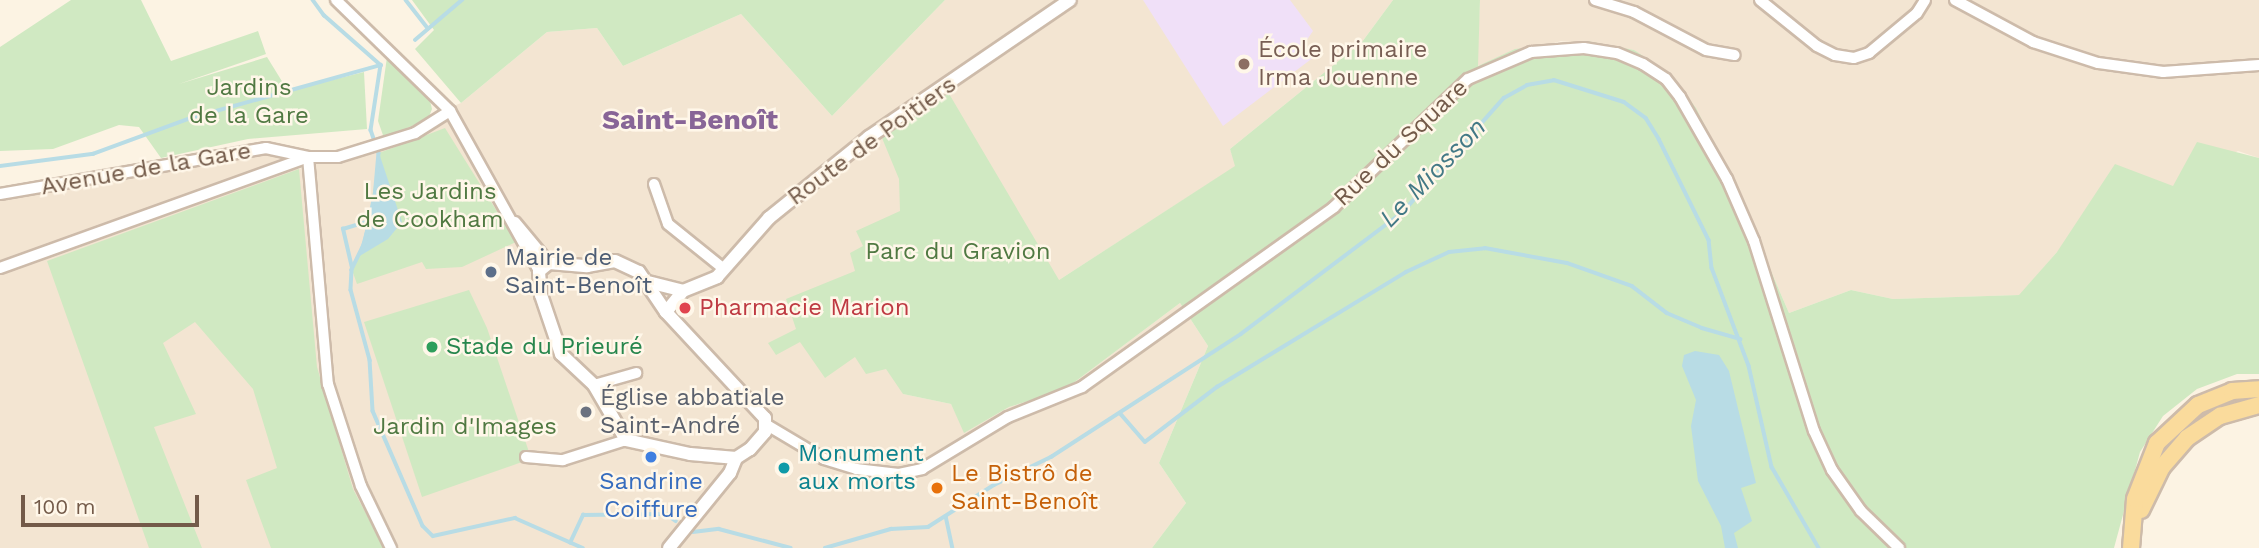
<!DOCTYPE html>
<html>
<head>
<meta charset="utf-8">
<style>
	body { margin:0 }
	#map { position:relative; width:2259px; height:548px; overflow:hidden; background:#fcf3e3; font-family:"Work Sans",sans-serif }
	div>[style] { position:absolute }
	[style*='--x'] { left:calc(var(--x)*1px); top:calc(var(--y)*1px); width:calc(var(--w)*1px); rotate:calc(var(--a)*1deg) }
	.residential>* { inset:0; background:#f3e5d2 }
	.education>* { inset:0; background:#f0e0f8 }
	.green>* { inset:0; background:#d0e9c2 }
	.water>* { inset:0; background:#b8dce5 }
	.stream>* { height:3.5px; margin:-1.75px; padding:0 1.75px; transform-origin:1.75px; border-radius:1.75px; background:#b8dce5 }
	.roads { filter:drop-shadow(2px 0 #cdbbaa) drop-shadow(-2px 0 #cdbbaa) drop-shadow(0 2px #cdbbaa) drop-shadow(0 -2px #cdbbaa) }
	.minor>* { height:10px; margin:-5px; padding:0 5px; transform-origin:5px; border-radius:5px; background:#fff }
	.tertiary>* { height:12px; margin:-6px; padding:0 6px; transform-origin:6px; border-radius:6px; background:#fff }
	.primary>* { height:16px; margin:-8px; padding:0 8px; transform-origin:8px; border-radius:8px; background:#fadb9c }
	.dots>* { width:19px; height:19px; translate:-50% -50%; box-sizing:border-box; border:4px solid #fff7e9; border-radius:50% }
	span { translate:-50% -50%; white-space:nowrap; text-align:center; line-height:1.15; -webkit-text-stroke:5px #fff7e9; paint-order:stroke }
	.education-label { font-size:24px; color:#785e54 }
	.left { translate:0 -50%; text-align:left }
	.park-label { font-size:24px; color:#507942 }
	.street-label { font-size:24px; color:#735a49 }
	.service-label { font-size:24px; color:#4e5e75 }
	.health-label { font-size:24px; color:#be3a42 }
	.leisure-label { font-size:24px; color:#27864d }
	.worship-label { font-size:24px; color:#5b616d }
	.culture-label { font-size:24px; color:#0d838f }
	.food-label { font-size:24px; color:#c56008 }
	.shop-label { font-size:24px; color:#366cbe }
	.water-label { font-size:26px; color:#437986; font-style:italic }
	.quarter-label { font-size:28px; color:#886597; font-weight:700 }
	.scale { position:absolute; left:21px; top:495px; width:178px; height:32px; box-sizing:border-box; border:4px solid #735a49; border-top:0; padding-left:9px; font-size:21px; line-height:24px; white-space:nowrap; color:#735a49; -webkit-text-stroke:5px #fff7e9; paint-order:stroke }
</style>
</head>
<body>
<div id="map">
	<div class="residential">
		<div style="clip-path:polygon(945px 0,1393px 0,1362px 42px,1230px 149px,1236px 166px,1059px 280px,903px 394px,951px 404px,965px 432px,1009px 407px,1064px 390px,1180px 303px,1208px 346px,1159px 463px,1186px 503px,1152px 548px,0 548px,0 194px,266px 148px,299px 169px,461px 103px,547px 32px,597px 28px,623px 66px,741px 14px,832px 116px)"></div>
		<div style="clip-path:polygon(1480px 0,2259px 0,2259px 158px,2238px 151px,2057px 252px,2020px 295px,1893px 299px,1851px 290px,1789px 313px,1730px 176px,1634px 50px,1561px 41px,1477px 66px)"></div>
	</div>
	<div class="education">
		<div style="clip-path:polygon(1143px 0,1290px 0,1313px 31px,1304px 44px,1314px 57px,1223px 126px)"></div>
	</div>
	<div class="green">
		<div style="clip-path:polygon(71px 0,141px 0,171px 61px,258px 31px,266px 54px,179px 84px,267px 57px,288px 91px,364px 72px,367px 129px,248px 139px,161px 158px,139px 127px,119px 125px,53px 149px,0 151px,0 47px)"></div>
		<div style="clip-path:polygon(412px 0,945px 0,832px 116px,741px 14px,623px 66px,597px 28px,547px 32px,461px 103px,415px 49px,434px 30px)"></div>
		<div style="clip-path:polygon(1393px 0,1480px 0,1478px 66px,1515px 49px,1587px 41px,1634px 50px,1669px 73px,1696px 108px,1730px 176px,1789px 313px,1851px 290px,1893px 299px,2019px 295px,2057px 252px,2115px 164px,2173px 186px,2197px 142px,2259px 158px,2259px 374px,2237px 374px,2197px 389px,2163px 416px,2140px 452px,2114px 548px,1152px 548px,1186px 503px,1159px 463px,1208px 346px,1180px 303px,1064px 390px,1009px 407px,964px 433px,951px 404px,903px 394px,886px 369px,866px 374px,855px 357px,825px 378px,800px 342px,776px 355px,768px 343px,796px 329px,786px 299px,855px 271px,850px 253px,863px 246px,856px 231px,900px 211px,899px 179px,882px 138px,948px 92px,1059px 280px,1235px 166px,1230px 149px,1362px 42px)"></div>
		<div style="clip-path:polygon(387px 57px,429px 97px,432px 109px,428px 119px,384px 138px,378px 121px)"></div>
		<div style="clip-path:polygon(445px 128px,516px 242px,462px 267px,426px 269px,422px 262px,357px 284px,352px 270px,365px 243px,379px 153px)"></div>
		<div style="clip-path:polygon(299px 169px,317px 367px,353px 489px,384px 548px,271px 548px,246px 480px,277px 468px,253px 389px,195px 322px,163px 343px,196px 414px,154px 427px,202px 548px,149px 548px,47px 261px)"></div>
		<div style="clip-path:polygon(469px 290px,487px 328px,529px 452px,522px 462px,422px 497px,364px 322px)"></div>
	</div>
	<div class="water">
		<div style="clip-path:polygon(379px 153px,402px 222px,388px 239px,358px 257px,376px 191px)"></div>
		<div style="clip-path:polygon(1695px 351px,1719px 355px,1729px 371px,1756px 483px,1741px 488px,1752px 521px,1734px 533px,1738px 548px,1725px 548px,1721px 526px,1698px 481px,1691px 426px,1696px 400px,1682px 366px,1684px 355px)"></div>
	</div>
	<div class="stream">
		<div style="--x:313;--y:0;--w:19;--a:54"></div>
		<div style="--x:324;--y:15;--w:76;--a:41.3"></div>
		<div style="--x:406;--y:0;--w:36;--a:52"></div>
		<div style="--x:415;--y:40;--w:62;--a:-40.4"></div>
		<div style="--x:381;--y:65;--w:66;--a:98.7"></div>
		<div style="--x:371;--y:130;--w:24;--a:71"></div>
		<div style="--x:379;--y:153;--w:38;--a:95"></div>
		<div style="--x:376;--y:191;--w:53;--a:101.9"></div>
		<div style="--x:365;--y:243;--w:30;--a:116"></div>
		<div style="--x:352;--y:270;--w:20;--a:93"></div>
		<div style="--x:351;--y:290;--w:73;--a:74.8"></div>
		<div style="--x:370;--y:360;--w:51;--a:86.6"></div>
		<div style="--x:373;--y:411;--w:125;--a:66.5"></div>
		<div style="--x:423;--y:526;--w:14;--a:45"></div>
		<div style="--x:433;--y:536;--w:84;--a:-12.4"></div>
		<div style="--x:515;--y:518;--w:74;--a:23.8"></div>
		<div style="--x:0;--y:166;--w:94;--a:-7.4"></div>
		<div style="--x:93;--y:154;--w:104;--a:-20.2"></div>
		<div style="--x:191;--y:118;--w:197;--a:-15.6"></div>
		<div style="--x:352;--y:268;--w:40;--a:-103"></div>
		<div style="--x:343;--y:229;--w:24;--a:-17"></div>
		<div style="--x:1120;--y:413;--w:38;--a:49"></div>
		<div style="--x:1145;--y:442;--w:91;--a:-37.4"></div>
		<div style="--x:1217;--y:387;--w:221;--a:-31.3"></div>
		<div style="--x:1406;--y:272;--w:47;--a:-24.9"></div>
		<div style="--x:1449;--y:252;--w:36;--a:-6"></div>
		<div style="--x:1485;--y:248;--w:83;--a:10.4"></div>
		<div style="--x:1567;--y:263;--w:69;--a:19.5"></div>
		<div style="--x:1632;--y:286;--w:44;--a:37.6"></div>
		<div style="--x:1667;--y:313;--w:38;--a:23"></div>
		<div style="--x:1702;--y:328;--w:40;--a:16"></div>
		<div style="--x:946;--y:516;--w:33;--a:78"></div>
		<div style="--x:693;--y:532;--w:26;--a:-7"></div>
		<div style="--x:719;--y:529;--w:74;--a:14.8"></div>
		<div style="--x:570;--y:543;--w:31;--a:-65"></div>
		<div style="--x:583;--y:515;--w:83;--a:-0.7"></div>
		<div style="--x:666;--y:514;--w:12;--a:35"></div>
		<div style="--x:825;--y:548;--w:69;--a:-16.1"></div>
		<div style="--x:891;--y:529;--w:37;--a:-3"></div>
		<div style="--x:928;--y:527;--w:78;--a:-32.5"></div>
		<div style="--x:994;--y:485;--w:64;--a:-26.2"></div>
		<div style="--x:1051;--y:457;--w:226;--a:-32.9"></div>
		<div style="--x:1241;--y:334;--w:203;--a:-37"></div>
		<div style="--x:1403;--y:212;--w:152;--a:-48.5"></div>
		<div style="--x:1504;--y:98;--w:26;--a:-29"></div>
		<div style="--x:1527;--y:85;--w:27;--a:-10"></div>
		<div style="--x:1554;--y:80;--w:73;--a:17.4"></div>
		<div style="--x:1624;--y:102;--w:27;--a:36"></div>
		<div style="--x:1646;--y:118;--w:25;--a:58"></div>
		<div style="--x:1659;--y:139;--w:113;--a:63.7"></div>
		<div style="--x:1709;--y:240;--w:28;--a:84"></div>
		<div style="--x:1712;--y:268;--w:105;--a:69.3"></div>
		<div style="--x:1749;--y:366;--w:104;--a:77.2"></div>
		<div style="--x:1772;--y:467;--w:94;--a:59.9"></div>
	</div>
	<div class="roads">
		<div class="minor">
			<div style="--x:336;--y:0;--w:159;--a:44.2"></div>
			<div style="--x:450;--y:111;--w:183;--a:60.9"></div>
			<div style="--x:1595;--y:0;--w:41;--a:17.1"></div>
			<div style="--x:1634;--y:12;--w:81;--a:27.8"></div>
			<div style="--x:1706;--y:50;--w:29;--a:10"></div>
			<div style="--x:1760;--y:0;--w:73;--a:38.9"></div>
			<div style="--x:1817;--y:46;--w:20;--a:27"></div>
			<div style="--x:1835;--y:55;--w:19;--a:9"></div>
			<div style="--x:1854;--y:58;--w:16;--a:-18"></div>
			<div style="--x:1869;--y:53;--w:62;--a:-39.8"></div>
			<div style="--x:1917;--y:13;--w:15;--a:-58"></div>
			<div style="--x:1955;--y:0;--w:89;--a:28.3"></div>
			<div style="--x:2033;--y:42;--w:68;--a:17.9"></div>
			<div style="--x:2098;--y:63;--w:66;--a:7.9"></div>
			<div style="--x:2163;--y:72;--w:96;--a:-4.2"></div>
			<div style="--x:654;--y:184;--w:42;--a:70.7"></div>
			<div style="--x:668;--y:224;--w:72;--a:38.8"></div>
			<div style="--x:0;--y:194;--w:270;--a:-9.8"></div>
			<div style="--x:266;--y:148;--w:43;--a:12.1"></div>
			<div style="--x:308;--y:157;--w:30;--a:0"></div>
			<div style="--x:338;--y:157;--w:81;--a:-17.3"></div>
			<div style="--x:415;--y:133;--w:41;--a:-32.2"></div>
			<div style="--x:515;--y:222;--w:53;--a:50.3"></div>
			<div style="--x:0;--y:268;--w:327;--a:-19.8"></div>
			<div style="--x:308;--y:157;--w:228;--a:85"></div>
			<div style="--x:328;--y:384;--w:107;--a:72.1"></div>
			<div style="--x:361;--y:486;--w:69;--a:64.2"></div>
			<div style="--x:594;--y:385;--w:44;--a:-15.9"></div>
			<div style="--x:767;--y:425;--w:66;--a:30.8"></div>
			<div style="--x:824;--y:459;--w:34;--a:17"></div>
			<div style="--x:856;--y:469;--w:43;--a:6.6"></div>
			<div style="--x:899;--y:474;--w:24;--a:-12"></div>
			<div style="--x:922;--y:469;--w:100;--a:-31.2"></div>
			<div style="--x:1008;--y:417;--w:80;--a:-22.1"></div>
			<div style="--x:1082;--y:387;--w:310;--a:-35.5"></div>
			<div style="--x:1334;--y:207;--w:185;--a:-43.7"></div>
			<div style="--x:1468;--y:79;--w:69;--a:-23.2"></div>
			<div style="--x:1531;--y:52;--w:53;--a:-4.3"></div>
			<div style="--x:1584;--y:48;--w:33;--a:9"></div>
			<div style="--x:1617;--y:53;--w:28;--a:23"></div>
			<div style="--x:1643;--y:64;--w:27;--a:33"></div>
			<div style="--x:1666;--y:79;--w:23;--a:52"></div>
			<div style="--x:1680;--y:97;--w:95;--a:60.2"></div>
			<div style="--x:1727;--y:179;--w:68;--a:66.5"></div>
			<div style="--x:1754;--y:241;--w:199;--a:72.5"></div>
			<div style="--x:1814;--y:431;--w:43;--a:65.2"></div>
			<div style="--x:1832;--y:470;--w:50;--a:54.7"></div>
			<div style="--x:1861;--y:511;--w:53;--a:44.2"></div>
			<div style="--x:526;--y:457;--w:37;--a:5"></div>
			<div style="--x:563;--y:460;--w:66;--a:-17.6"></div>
		</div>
		<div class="tertiary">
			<div style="--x:615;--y:261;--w:26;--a:25"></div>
			<div style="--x:639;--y:272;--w:48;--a:56"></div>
			<div style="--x:666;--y:312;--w:145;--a:47"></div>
			<div style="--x:765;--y:418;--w:14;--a:90"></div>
			<div style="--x:765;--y:432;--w:23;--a:131"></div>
			<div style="--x:750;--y:449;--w:17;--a:147"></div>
			<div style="--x:736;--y:458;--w:46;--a:-175"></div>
			<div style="--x:690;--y:454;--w:66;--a:-167.7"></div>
			<div style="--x:626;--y:440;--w:64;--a:-120.2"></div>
			<div style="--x:594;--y:385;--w:45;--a:-136.8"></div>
			<div style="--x:561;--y:354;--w:62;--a:-108.7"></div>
			<div style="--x:541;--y:295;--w:24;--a:-95"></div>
			<div style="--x:539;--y:271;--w:13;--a:-39"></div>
			<div style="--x:549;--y:263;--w:38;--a:5"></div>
			<div style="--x:587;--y:266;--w:28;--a:-10"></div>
			<div style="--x:648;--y:282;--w:36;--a:14"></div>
			<div style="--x:666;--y:312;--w:27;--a:-51"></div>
			<div style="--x:683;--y:291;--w:37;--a:-22"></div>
			<div style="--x:717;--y:277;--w:79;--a:-48.6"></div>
			<div style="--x:769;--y:218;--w:129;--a:-39"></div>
			<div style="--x:869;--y:137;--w:243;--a:-34.3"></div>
			<div style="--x:669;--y:548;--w:97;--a:-50.9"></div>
			<div style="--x:730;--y:473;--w:16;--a:-68"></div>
		</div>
		<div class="primary">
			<div style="--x:2141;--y:510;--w:48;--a:-64"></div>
			<div style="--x:2162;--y:467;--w:38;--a:-49"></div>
			<div style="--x:2187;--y:438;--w:40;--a:-34"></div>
			<div style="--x:2220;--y:416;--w:41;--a:-15.8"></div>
			<div style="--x:2131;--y:548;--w:49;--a:-85.3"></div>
			<div style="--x:2135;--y:499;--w:60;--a:-68.6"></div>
			<div style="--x:2157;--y:443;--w:56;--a:-42.8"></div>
			<div style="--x:2198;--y:405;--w:37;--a:-22"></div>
			<div style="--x:2232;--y:391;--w:27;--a:-4"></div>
		</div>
	</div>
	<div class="dots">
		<div style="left:1244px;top:64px;background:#8d6e63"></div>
		<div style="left:491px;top:272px;background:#5c6f8a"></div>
		<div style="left:685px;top:308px;background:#e0444e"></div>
		<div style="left:432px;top:347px;background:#2e9e5b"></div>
		<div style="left:586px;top:412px;background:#6b7280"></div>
		<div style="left:651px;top:457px;background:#3f7fe0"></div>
		<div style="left:784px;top:468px;background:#0f9aa8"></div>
		<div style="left:937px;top:488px;background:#e8710a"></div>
	</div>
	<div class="education-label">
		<span class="left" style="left:1258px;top:64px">École primaire<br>Irma Jouenne</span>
	</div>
	<div class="park-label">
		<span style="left:249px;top:102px">Jardins<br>de la Gare</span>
		<span style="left:430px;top:206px">Les Jardins<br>de Cookham</span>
		<span style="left:958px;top:252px">Parc du Gravion</span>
		<span style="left:465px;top:427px">Jardin d'Images</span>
	</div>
	<div class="street-label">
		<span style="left:872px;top:141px;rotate:-36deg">Route de Poitiers</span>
		<span style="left:1401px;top:143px;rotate:-43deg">Rue du Square</span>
		<span style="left:146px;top:169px;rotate:-10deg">Avenue de la Gare</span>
	</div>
	<div class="service-label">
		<span class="left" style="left:505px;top:272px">Mairie de<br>Saint-Benoît</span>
	</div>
	<div class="health-label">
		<span class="left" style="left:699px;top:308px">Pharmacie Marion</span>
	</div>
	<div class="leisure-label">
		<span class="left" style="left:446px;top:347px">Stade du Prieuré</span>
	</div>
	<div class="worship-label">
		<span class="left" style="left:600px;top:412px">Église abbatiale<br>Saint-André</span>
	</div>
	<div class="culture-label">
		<span class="left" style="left:798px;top:468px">Monument<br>aux morts</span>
	</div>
	<div class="food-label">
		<span class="left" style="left:951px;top:488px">Le Bistrô de<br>Saint-Benoît</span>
	</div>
	<div class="shop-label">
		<span style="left:651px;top:496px">Sandrine<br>Coiffure</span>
	</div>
	<div class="water-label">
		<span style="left:1433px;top:173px;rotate:-46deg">Le Miosson</span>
	</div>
	<div class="quarter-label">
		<span style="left:690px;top:120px">Saint-Benoît</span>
	</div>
	<div class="scale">100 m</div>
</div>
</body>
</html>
